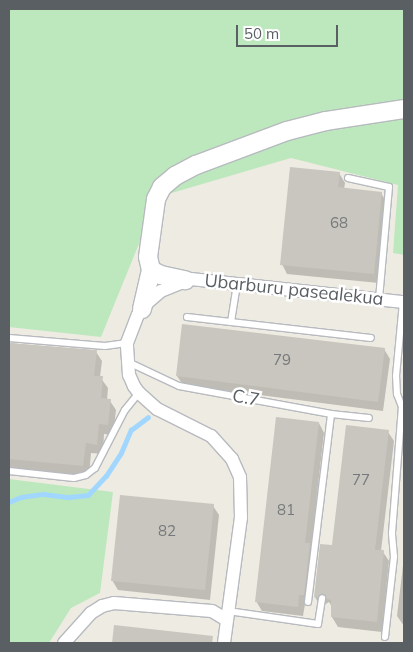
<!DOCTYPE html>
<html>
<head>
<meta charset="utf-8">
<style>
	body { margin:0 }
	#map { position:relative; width:413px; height:652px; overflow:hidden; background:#eeebe2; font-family:Mulish,sans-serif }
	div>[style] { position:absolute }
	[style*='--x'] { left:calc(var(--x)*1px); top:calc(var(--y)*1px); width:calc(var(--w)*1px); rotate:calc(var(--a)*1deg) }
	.green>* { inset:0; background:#bde8bd }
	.shadow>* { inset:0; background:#0003 }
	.stream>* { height:4.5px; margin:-2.25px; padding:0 2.25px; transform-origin:2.25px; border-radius:2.25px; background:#a1d7ff }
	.building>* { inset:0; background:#c9c6bf }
	.roads { filter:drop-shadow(1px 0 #b7babf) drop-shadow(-1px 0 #b7babf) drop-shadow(0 1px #b7babf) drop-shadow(0 -1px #b7babf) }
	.service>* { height:6px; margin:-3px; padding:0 3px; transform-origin:3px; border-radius:3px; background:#fff }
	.minor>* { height:12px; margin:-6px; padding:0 6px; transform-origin:6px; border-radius:6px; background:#fff }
	.secondary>* { height:18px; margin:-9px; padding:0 9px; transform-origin:9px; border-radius:9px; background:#fff }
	span { translate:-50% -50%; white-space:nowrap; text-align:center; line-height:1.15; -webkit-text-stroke:5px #fff; paint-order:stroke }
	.number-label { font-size:15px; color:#76797b }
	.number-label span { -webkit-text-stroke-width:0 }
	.street-label { font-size:18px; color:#5a5f64 }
	.frame { position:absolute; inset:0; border:10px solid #5a5f64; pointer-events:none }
	.scale { position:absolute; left:236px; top:25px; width:102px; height:22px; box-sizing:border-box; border:2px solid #5a5f64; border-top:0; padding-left:6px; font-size:15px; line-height:18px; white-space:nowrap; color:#5a5f64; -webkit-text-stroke:4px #fff; paint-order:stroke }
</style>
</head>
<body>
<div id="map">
	<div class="green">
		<div style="clip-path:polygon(9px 9px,404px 9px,404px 255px,393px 253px,398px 185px,291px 158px,158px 197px,101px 337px,9px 327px)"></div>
		<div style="clip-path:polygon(9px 479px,113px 492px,100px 593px,71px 608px,49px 643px,9px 643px)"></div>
	</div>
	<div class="shadow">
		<div style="clip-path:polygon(339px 173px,345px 183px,344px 189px,381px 193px,387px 203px,379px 283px,287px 274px,282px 264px)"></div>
		<div style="clip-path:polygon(9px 343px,96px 352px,102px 361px,100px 377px,108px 388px,107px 400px,110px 401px,116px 410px,113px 435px,104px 434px,103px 454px,91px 453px,89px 476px,9px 468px)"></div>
		<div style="clip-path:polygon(384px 349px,390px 359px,383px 411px,183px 385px,177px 376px)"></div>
		<div style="clip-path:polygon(319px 423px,324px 433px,311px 547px,315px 554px,309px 605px,305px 604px,303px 616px,262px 611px,256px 601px)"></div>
		<div style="clip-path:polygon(388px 432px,394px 441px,381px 551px,383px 552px,389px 561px,382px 632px,338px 627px,332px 617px,332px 607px,329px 602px,321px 607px,315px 597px,333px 547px)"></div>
		<div style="clip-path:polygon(213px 506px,219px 515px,210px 600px,118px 590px,112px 580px)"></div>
		<div style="clip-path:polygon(404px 557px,404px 626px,397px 616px)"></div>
		<div style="clip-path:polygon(115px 626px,201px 636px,205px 643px,113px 643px)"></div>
	</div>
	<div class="stream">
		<div style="--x:9;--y:502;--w:13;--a:-23"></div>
		<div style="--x:21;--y:497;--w:22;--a:-8"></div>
		<div style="--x:43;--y:494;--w:26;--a:7"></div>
		<div style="--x:69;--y:497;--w:19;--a:-6"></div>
		<div style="--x:88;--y:495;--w:26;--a:-47"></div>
		<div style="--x:106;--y:476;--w:27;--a:-57"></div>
		<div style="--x:121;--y:453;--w:25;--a:-67"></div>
		<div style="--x:131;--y:430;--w:21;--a:-37"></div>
	</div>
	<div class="building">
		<div style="clip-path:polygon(290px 167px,340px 172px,338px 187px,382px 192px,374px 274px,280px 265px)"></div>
		<div style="clip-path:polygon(182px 324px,385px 348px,378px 402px,176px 376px)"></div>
		<div style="clip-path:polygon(9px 343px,97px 350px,94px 376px,103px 376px,101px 398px,111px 399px,108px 425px,99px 424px,97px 445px,86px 443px,83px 466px,9px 459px)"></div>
		<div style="clip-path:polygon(276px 417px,319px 422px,305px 543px,310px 543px,304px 595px,299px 595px,298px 607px,255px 602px)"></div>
		<div style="clip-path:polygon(346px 425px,389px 430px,375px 550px,384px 550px,377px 622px,331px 617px,331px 600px,327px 599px,322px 593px,317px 598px,314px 597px,320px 544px,332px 545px)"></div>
		<div style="clip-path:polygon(120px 495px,214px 504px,205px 590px,111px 581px)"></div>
		<div style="clip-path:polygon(114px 625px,213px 636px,212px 643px,112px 643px)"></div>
	</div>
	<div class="roads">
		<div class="service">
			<div style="--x:348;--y:178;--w:42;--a:12.4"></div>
			<div style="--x:389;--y:187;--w:112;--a:95.1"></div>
			<div style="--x:187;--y:317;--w:185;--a:6.5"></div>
			<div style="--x:231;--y:322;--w:38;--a:-81"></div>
			<div style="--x:9;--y:338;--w:96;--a:4.8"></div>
			<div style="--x:105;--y:346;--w:22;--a:-8"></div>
			<div style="--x:128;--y:362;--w:56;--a:25.2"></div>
			<div style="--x:179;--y:386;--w:155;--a:10.4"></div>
			<div style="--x:331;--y:414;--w:38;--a:6"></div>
			<div style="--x:9;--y:471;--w:65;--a:6.1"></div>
			<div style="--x:74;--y:478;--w:12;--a:-14"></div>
			<div style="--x:86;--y:475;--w:11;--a:-38"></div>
			<div style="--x:95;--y:468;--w:65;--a:-62.7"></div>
			<div style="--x:125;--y:410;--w:22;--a:-51"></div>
			<div style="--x:308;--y:602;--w:189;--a:-83"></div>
			<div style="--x:228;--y:611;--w:91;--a:8.2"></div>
			<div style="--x:318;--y:624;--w:26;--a:-81"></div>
			<div style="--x:385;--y:637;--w:81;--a:-83.6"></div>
			<div style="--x:394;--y:557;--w:24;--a:-95"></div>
			<div style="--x:392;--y:533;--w:126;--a:-85.5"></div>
			<div style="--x:402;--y:407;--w:14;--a:-111"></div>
			<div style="--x:397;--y:394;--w:18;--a:-93"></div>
			<div style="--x:396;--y:376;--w:74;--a:-84.6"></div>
		</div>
		<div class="minor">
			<div style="--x:64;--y:643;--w:40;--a:-48"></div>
			<div style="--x:91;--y:613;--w:13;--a:-32"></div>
			<div style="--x:102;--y:606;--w:12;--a:-14"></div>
			<div style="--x:114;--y:603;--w:98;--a:4.7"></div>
			<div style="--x:212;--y:611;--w:17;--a:31"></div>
			<div style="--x:224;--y:643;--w:126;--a:-82.3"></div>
			<div style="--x:241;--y:518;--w:41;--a:-91.4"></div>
			<div style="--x:240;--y:477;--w:20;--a:-114"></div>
			<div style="--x:232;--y:459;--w:31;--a:-132"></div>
			<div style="--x:211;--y:436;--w:60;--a:-153.4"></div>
			<div style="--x:157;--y:409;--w:24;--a:-138"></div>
			<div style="--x:139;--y:393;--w:9;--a:-126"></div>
			<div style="--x:134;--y:386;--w:12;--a:-114"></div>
			<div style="--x:129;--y:375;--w:32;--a:-94"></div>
			<div style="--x:127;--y:343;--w:30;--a:-69"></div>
			<div style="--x:138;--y:315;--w:15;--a:-53"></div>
			<div style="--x:147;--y:303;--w:18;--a:-41"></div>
			<div style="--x:161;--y:291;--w:32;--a:-22"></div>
			<div style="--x:191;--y:279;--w:214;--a:6.2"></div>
		</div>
		<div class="secondary">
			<div style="--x:151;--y:270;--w:13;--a:-103"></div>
			<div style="--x:148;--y:257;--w:59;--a:-82.1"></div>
			<div style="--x:156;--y:199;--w:13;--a:-63"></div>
			<div style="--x:162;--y:187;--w:17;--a:-40"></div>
			<div style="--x:175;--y:176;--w:24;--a:-28"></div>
			<div style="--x:196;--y:165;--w:97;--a:-20.5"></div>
			<div style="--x:287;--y:131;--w:40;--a:-14.4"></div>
			<div style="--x:326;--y:121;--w:79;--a:-8.7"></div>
			<div style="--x:151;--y:270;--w:11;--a:27"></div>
			<div style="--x:161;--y:275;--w:25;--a:12"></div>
			<div style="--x:142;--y:309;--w:40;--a:-77"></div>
		</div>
	</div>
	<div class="number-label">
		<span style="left:339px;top:223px">68</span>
		<span style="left:282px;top:360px">79</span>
		<span style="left:361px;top:480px">77</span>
		<span style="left:286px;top:510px">81</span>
		<span style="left:167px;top:531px">82</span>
	</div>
	<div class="street-label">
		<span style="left:294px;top:290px;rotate:6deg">Ubarburu pasealekua</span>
		<span style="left:246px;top:398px;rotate:10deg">C.7</span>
	</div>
	<div class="frame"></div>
	<div class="scale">50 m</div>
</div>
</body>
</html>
